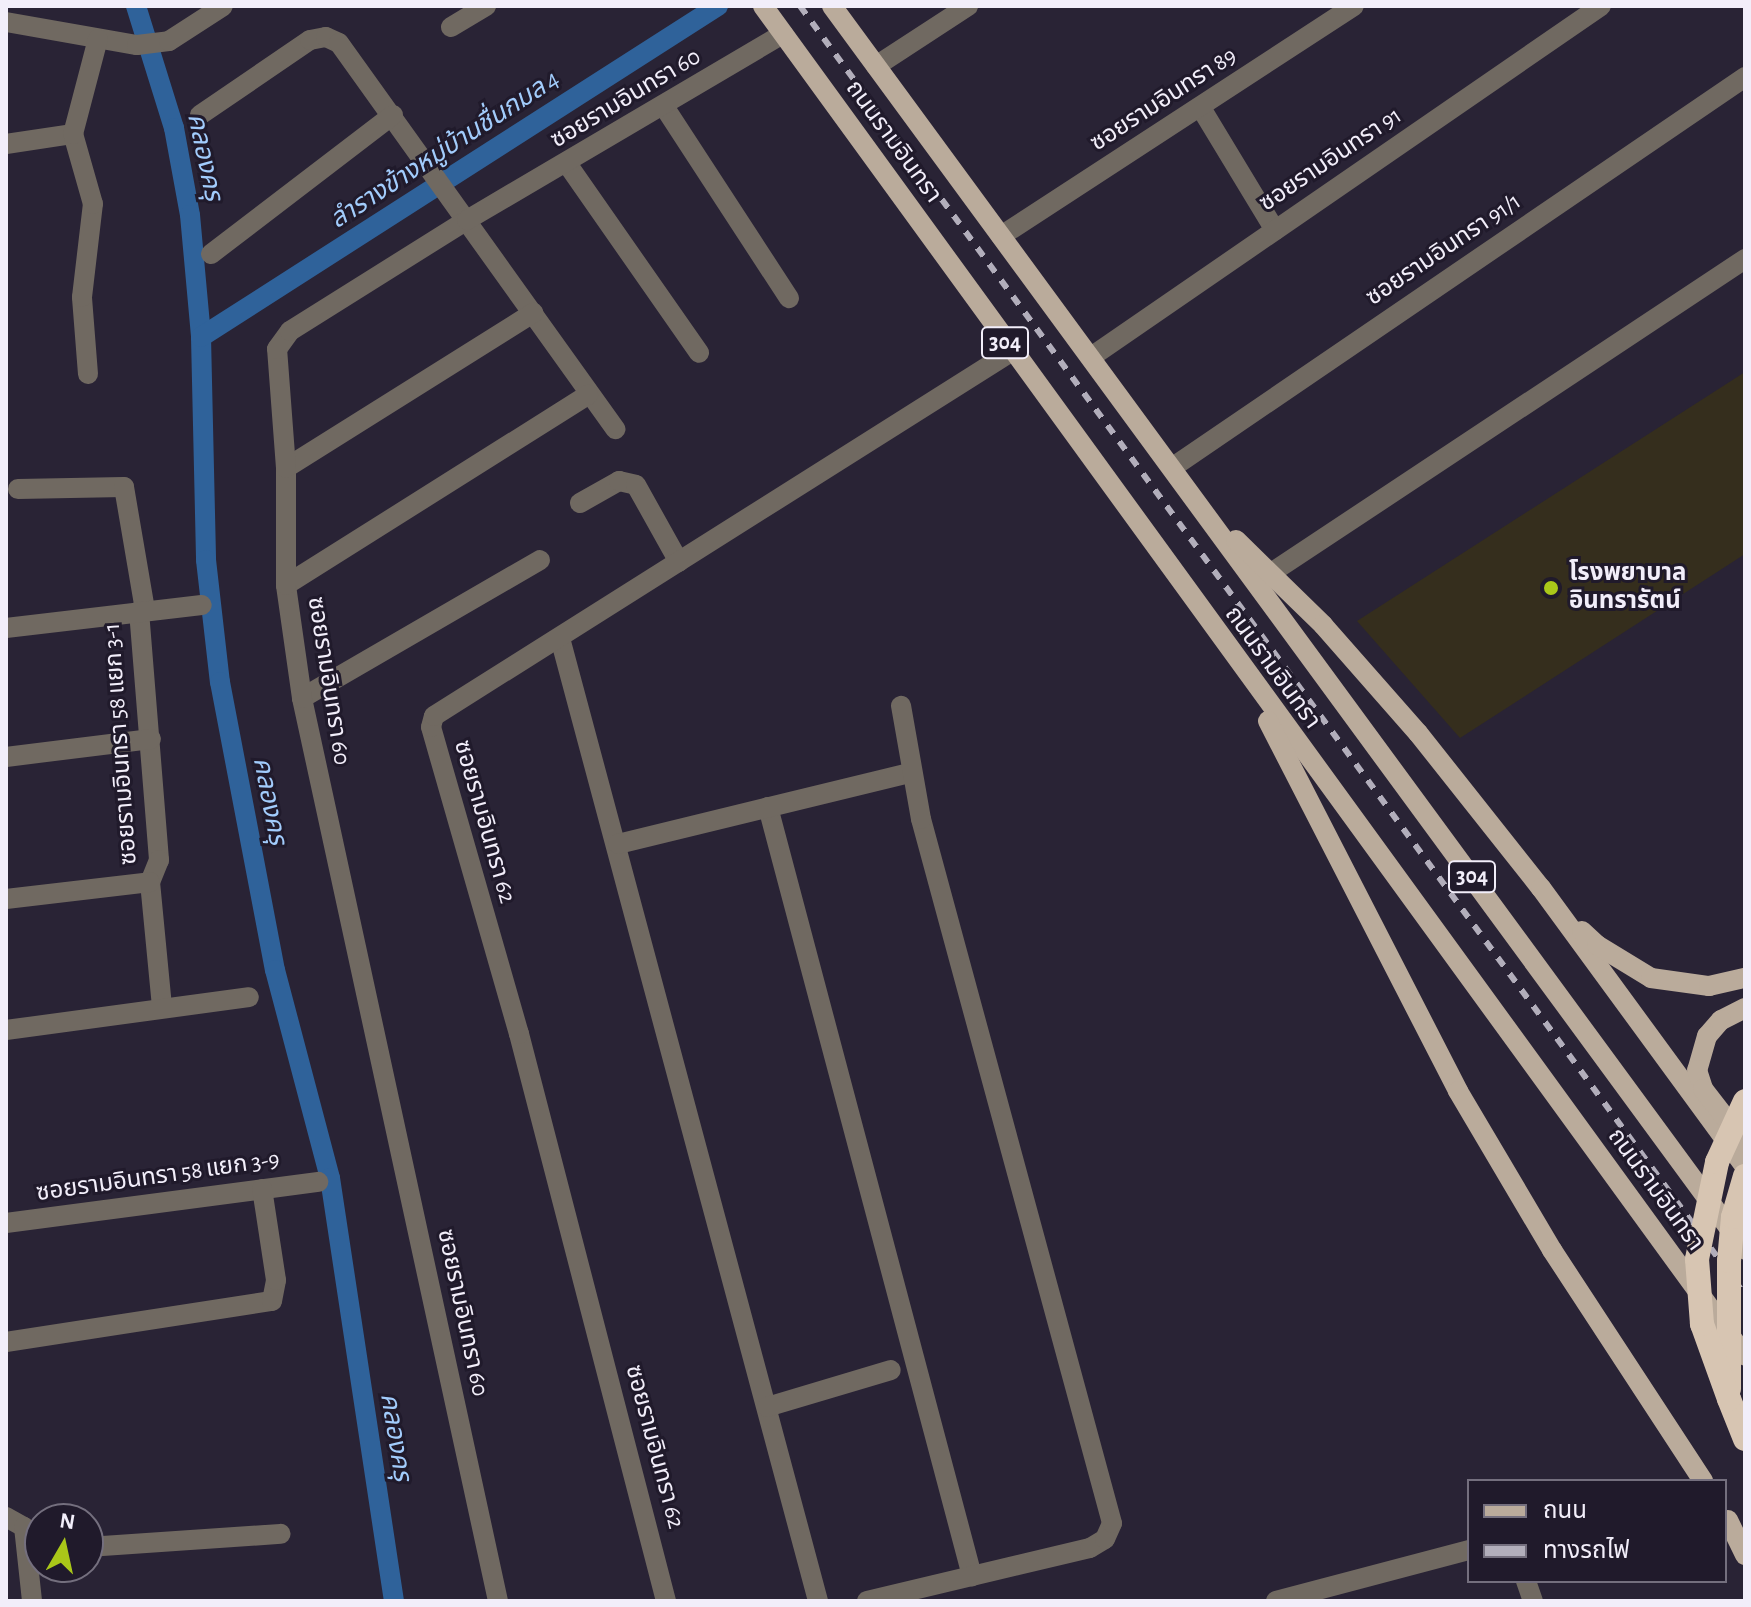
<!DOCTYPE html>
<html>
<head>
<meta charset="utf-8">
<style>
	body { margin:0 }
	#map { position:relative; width:1751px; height:1607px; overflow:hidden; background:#292335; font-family:"Alegreya Sans","Noto Sans Thai",sans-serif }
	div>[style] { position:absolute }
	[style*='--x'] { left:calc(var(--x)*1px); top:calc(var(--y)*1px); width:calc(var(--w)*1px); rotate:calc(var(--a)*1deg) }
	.medical>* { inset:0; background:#352e1d }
	.canal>* { height:20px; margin:-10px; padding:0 10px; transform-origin:10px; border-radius:10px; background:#2f629a }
	.minor>* { height:20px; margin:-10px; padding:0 10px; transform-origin:10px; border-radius:10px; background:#706961 }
	.major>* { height:20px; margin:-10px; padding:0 10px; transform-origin:10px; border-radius:10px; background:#baab9b }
	.highway>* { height:24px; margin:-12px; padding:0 12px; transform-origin:12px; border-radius:12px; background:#d7c5b2 }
	.rail>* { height:6px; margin-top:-3px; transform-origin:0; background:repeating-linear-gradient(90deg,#b2aebb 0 10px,transparent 0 20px) }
	.highway-bridge>* { height:24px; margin:-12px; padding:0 12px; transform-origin:12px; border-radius:12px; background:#d7c5b2 }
	.dots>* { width:22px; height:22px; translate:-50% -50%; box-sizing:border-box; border:4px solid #201a2b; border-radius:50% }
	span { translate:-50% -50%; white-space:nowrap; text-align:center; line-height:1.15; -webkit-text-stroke:6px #201a2b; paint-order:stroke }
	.shield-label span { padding:2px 6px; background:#201a2b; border:2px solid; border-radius:6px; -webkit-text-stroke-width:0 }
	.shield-label { font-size:22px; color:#f2eefa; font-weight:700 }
	.street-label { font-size:24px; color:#f2eefa }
	.poi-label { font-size:24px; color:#f2eefa; font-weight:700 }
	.left { translate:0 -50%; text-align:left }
	.water-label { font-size:26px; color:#a2ccfc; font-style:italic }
	.frame { position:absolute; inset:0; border:8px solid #f2eefa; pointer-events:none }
	.legend { position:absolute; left:1467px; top:1479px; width:260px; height:104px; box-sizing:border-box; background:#201a2b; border:2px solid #746f7e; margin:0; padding:10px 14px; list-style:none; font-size:24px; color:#f2eefa }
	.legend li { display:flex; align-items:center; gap:16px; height:40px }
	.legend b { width:40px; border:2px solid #746f7e }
	.north { position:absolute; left:24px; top:1503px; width:80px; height:80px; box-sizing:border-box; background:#201a2b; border:2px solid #746f7e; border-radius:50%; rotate:9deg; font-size:22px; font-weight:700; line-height:32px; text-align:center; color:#f2eefa }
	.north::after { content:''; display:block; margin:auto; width:28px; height:36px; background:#aac719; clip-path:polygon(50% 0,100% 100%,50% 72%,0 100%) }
</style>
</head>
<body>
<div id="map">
	<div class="medical">
		<div style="clip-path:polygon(1745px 372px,1745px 554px,1460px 738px,1357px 621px)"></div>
	</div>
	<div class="canal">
		<div style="--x:136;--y:6;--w:128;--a:72.7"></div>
		<div style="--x:174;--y:128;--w:88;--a:79.6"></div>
		<div style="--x:190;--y:215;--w:122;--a:84.8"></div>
		<div style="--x:201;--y:337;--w:223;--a:88.7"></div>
		<div style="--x:206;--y:560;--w:123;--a:83.5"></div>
		<div style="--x:220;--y:682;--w:293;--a:79.2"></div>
		<div style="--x:275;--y:970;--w:215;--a:75.2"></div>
		<div style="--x:330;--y:1178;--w:428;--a:81.4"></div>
		<div style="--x:201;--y:337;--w:614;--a:-32.63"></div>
	</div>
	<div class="minor">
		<div style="--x:6;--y:22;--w:133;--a:10"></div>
		<div style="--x:137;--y:45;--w:32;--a:-7"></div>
		<div style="--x:169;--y:41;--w:64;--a:-32.9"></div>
		<div style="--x:451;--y:27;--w:41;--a:-31"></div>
		<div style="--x:876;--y:66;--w:110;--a:-33.1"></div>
		<div style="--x:665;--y:108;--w:227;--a:56.9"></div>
		<div style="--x:1201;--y:108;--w:143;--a:58.8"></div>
		<div style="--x:200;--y:115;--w:133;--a:-34.3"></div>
		<div style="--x:310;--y:40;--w:16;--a:-11"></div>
		<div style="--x:326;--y:37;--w:14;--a:25"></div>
		<div style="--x:339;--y:43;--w:475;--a:54.4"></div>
		<div style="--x:6;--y:144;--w:68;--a:-8.5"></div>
		<div style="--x:568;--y:165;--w:229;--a:55.1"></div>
		<div style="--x:1001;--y:236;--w:421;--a:-33.1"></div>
		<div style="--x:211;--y:254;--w:229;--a:-37.4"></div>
		<div style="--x:1091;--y:357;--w:619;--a:-34.54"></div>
		<div style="--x:88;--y:374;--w:77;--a:-94.5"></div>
		<div style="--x:82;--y:297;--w:94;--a:-83.3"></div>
		<div style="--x:93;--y:204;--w:73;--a:-105.9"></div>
		<div style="--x:73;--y:134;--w:98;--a:-75.3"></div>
		<div style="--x:1173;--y:467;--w:692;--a:-34.29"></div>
		<div style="--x:286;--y:468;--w:292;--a:-32.1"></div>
		<div style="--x:18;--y:489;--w:106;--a:-1.1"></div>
		<div style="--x:124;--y:487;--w:125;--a:80.3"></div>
		<div style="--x:580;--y:503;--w:45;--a:-29.4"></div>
		<div style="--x:619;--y:481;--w:17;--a:13"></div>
		<div style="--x:636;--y:485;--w:88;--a:60.8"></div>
		<div style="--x:1271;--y:573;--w:569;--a:-33.52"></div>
		<div style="--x:286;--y:585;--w:357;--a:-32.2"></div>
		<div style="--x:139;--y:611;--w:250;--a:85.4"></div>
		<div style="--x:159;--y:860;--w:24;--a:112"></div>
		<div style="--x:150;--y:882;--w:125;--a:84.5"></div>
		<div style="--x:6;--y:628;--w:197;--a:-6.7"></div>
		<div style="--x:560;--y:638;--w:997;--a:75"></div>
		<div style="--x:302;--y:698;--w:275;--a:-30.1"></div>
		<div style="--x:6;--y:757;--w:146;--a:-7.1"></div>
		<div style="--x:768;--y:807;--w:796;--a:75.14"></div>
		<div style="--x:618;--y:844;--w:301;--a:-13.7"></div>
		<div style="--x:6;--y:899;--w:145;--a:-6.7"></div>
		<div style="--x:6;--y:1030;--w:245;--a:-7.7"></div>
		<div style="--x:6;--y:1223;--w:315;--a:-7.5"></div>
		<div style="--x:6;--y:1342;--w:269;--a:-8.8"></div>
		<div style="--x:272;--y:1301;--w:21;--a:-79"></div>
		<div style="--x:276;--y:1280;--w:92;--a:-98.7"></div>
		<div style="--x:767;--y:1407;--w:129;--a:-16.6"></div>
		<div style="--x:6;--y:1517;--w:21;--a:29"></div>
		<div style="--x:24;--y:1527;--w:74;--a:83.8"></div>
		<div style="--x:88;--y:1547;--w:193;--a:-3.9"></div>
		<div style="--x:1526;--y:1581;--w:21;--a:71"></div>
		<div style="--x:498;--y:1601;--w:924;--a:-102.25"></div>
		<div style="--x:302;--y:698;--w:114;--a:-98.1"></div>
		<div style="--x:286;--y:585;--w:117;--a:-90"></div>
		<div style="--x:286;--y:468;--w:119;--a:-94.3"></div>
		<div style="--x:277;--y:349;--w:22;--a:-54"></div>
		<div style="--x:290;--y:331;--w:209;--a:-32.1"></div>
		<div style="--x:467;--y:220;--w:367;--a:-30.5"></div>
		<div style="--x:666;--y:1601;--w:586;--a:-104.53"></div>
		<div style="--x:519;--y:1034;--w:319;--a:-106"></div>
		<div style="--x:431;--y:727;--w:11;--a:-75"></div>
		<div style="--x:434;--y:716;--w:682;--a:-32.25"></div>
		<div style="--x:867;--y:1601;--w:229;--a:-13.4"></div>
		<div style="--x:1090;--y:1548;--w:17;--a:-31"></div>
		<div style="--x:1105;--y:1539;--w:17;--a:-66"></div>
		<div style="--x:1112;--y:1523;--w:729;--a:-105.18"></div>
		<div style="--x:921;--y:819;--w:115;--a:-100"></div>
		<div style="--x:1276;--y:1601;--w:200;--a:-14.8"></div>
	</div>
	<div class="major">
		<div style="--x:763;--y:6;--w:1669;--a:53.97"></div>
		<div style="--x:832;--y:6;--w:1543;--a:53.72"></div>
		<div style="--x:1236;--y:540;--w:122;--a:44.3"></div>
		<div style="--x:1323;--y:625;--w:144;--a:48.7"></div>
		<div style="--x:1418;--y:733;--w:198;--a:51.6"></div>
		<div style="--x:1541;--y:888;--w:346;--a:53.8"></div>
		<div style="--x:1268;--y:721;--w:416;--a:62.8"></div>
		<div style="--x:1458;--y:1091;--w:185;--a:59.4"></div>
		<div style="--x:1552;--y:1250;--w:276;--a:56.8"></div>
		<div style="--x:1582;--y:931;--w:21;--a:43"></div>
		<div style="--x:1597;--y:945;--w:63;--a:31.4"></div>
		<div style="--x:1651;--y:978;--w:59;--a:7.9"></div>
		<div style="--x:1709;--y:986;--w:37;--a:-13"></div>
		<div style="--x:1745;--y:1008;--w:27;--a:153"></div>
		<div style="--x:1721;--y:1020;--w:21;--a:131"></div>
		<div style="--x:1707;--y:1036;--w:35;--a:106"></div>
		<div style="--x:1697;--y:1070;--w:20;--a:72"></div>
		<div style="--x:1703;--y:1089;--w:68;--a:52.1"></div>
		<div style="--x:1728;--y:1520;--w:39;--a:64"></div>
	</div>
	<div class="highway">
		<div style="--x:1729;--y:1399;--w:43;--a:68.2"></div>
	</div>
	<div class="rail">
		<div style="--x:800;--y:6;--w:1598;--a:53.75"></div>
	</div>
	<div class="highway-bridge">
		<div style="--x:1729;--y:1389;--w:128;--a:-90"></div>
		<div style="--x:1729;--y:1261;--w:44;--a:-84.8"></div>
		<div style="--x:1733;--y:1217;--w:43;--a:-73.7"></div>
		<div style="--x:1729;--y:1399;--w:80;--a:-109.8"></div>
		<div style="--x:1702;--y:1324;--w:65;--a:-94.4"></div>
		<div style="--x:1697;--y:1259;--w:99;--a:-78.3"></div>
		<div style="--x:1717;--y:1162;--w:67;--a:-65.3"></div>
	</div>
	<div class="dots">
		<div style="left:1551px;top:588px;background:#aac719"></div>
	</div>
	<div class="shield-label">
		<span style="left:1005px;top:343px">304</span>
		<span style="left:1472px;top:877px">304</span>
	</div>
	<div class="street-label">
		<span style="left:626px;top:99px;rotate:-31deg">ซอยรามอินทรา 60</span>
		<span style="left:1164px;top:100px;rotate:-33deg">ซอยรามอินทรา 89</span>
		<span style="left:893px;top:142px;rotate:54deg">ถนนรามอินทรา</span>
		<span style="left:1331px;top:160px;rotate:-34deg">ซอยรามอินทรา 91</span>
		<span style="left:1444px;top:250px;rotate:-34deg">ซอยรามอินทรา 91/1</span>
		<span style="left:1272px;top:668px;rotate:54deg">ถนนรามอินทรา</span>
		<span style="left:328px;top:681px;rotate:81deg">ซอยรามอินทรา 60</span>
		<span style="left:121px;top:744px;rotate:-94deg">ซอยรามอินทรา 58 แยก 3-1</span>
		<span style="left:484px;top:822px;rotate:74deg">ซอยรามอินทรา 62</span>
		<span style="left:158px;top:1177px;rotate:-8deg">ซอยรามอินทรา 58 แยก 3-9</span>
		<span style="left:1655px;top:1190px;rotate:54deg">ถนนรามอินทรา</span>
		<span style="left:462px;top:1313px;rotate:78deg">ซอยรามอินทรา 60</span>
		<span style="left:654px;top:1447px;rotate:75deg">ซอยรามอินทรา 62</span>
	</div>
	<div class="poi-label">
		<span class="left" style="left:1569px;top:588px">โรงพยาบาล<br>อินทรารัตน์</span>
	</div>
	<div class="water-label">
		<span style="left:445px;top:150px;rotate:-33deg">ลำรางข้างหมู่บ้านชื่นกมล 4</span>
		<span style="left:204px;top:157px;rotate:78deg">คลองครุ</span>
		<span style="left:269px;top:801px;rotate:79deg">คลองครุ</span>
		<span style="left:395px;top:1437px;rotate:81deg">คลองครุ</span>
	</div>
	<div class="frame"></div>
	<ul class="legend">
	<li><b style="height:10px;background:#baab9b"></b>ถนน</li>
	<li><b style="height:10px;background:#b2aebb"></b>ทางรถไฟ</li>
	</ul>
	<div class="north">N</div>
</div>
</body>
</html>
